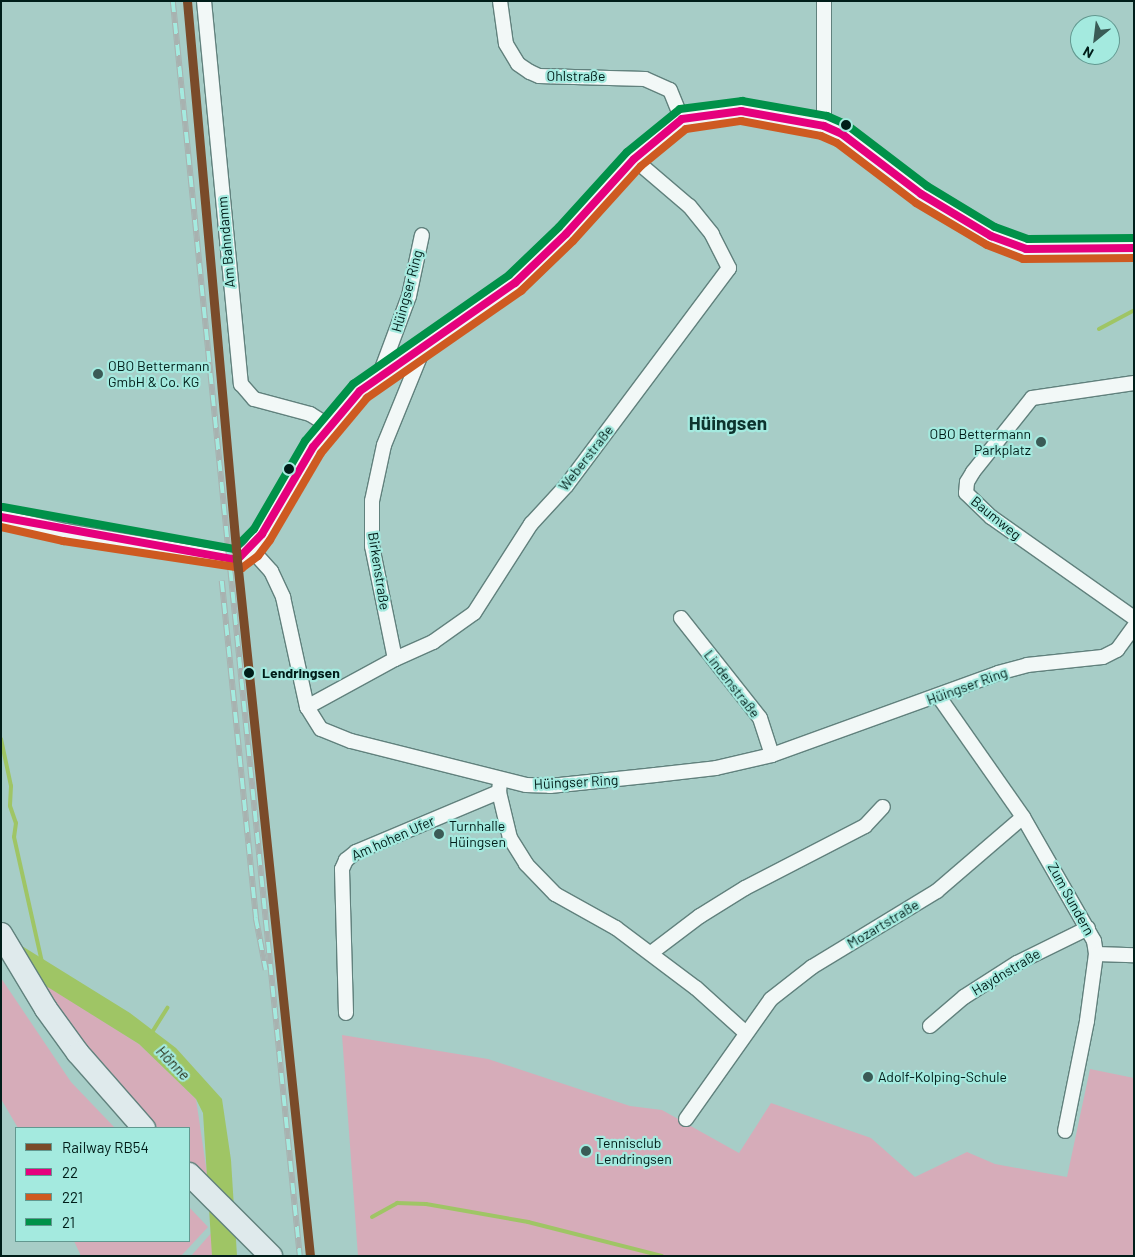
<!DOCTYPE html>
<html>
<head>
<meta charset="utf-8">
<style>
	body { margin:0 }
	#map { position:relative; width:1135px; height:1257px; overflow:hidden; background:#a7cdc7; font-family:Barlow,sans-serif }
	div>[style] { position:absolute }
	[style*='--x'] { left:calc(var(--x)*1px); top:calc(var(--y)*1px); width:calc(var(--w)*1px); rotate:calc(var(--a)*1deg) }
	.green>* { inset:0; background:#d6acb9 }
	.water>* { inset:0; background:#9fc565 }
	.stream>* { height:4px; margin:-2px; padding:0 2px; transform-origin:2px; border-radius:2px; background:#9fc565 }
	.roads { filter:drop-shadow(1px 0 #61817d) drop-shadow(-1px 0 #61817d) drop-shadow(0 1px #61817d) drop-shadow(0 -1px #61817d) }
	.minor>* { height:14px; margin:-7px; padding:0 7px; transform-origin:7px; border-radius:7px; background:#f2f8f7 }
	.primary>* { height:22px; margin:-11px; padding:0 11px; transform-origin:11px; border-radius:11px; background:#dfeaec }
	.rail>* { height:5.5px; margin-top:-2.75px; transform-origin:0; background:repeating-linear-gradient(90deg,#a4eadf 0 11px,#a8b2b0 0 22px); box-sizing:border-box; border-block:1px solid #a8b2b0 }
	.bus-1>* { height:8px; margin:-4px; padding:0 4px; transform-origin:4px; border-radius:4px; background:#e5007d }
	.bus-2>* { height:8px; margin:-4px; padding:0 4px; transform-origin:4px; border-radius:4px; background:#ce5a21 }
	.bus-3>* { height:8px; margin:-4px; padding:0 4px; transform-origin:4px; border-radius:4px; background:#009149 }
	.rail-1>* { height:9px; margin:-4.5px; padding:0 4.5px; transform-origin:4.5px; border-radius:4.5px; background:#7a4b2a }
	.dots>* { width:14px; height:14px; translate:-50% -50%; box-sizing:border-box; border:2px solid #a4eadf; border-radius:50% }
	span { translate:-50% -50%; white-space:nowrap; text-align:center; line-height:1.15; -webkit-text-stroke:4.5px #a4eadf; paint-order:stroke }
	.street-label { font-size:14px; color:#001d19 }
	.poi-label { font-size:14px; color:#001d19 }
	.left { translate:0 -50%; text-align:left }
	.right { translate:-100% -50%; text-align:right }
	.stop-label { font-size:14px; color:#001d19; font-weight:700 }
	.water-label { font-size:15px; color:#272f19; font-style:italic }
	.district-label { font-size:19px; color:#0d332e; font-weight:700 }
	.frame { position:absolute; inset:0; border:2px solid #001d19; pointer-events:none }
	.legend { position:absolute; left:15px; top:1127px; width:175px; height:115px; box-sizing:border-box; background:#a4eadf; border:1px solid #629890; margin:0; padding:6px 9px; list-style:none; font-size:15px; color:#001d19 }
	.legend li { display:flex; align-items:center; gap:10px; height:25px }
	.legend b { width:25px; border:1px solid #629890 }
	.north { position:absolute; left:1070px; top:15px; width:50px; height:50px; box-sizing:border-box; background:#a4eadf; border:1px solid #629890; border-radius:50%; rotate:209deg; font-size:14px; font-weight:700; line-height:20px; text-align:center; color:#001d19 }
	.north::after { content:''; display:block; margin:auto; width:18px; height:22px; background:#3a5b56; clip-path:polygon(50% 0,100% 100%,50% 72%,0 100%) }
</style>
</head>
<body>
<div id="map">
	<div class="green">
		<div style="clip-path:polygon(1px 978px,71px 1082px,115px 1128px,18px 1128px,1px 1099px)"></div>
		<div style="clip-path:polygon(39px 981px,139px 1044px,196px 1099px,208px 1180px,189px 1160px,189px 1128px,158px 1128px,120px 1090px)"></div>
		<div style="clip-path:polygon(342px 1035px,488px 1059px,630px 1106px,662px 1110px,739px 1153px,771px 1103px,871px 1138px,915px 1177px,967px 1152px,995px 1164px,1067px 1177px,1090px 1069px,1134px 1078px,1134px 1256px,358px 1256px)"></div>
		<div style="clip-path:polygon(189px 1207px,208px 1227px,181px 1256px,81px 1256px,74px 1241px,189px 1241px)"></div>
		<div style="clip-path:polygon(213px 1231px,236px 1256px,191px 1256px)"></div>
	</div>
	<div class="water">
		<div style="clip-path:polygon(1px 933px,130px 1013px,176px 1048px,222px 1099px,231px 1160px,237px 1256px,212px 1256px,203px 1113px,196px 1099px,139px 1044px,38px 981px)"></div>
	</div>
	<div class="stream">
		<div style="--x:1099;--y:329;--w:40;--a:-28"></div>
		<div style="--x:1;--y:739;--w:48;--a:78"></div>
		<div style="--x:11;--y:786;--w:20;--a:93"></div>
		<div style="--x:10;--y:806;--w:18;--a:71"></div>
		<div style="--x:16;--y:823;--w:14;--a:98"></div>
		<div style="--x:14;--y:837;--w:128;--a:77.4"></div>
		<div style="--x:151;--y:1034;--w:31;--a:-58"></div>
		<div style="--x:372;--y:1217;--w:29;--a:-29"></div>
		<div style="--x:397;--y:1203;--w:29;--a:2"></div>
		<div style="--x:426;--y:1204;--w:104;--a:10"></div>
		<div style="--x:528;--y:1222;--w:138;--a:14.2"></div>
	</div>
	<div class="roads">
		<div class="minor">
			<div style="--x:204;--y:1;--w:385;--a:84.5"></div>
			<div style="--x:241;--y:384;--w:20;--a:49"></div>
			<div style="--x:254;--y:399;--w:58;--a:15"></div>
			<div style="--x:310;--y:414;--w:22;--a:32"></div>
			<div style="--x:500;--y:1;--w:43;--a:82.1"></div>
			<div style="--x:506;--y:44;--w:23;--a:59"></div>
			<div style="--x:518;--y:64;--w:14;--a:34"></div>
			<div style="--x:530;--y:72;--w:10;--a:24"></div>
			<div style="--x:539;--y:76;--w:106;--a:1.6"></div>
			<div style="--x:645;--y:79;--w:27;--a:24"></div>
			<div style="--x:670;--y:90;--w:31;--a:68"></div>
			<div style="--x:824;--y:126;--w:125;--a:-90"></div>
			<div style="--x:380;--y:374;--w:83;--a:-69.6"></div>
			<div style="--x:409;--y:296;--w:62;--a:-78"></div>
			<div style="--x:1134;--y:383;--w:103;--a:171.6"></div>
			<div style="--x:1032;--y:398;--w:95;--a:128.6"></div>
			<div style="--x:973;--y:472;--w:12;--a:121"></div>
			<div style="--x:967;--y:482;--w:11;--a:95"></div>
			<div style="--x:966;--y:493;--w:35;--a:44"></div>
			<div style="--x:991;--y:517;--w:175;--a:35.2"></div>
			<div style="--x:1;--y:517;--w:66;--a:12.3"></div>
			<div style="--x:65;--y:531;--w:174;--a:9.6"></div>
			<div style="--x:237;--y:560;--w:18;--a:-38"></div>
			<div style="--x:251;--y:549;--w:19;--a:-54"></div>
			<div style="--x:262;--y:534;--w:101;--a:-59.6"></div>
			<div style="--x:313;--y:447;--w:73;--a:-50"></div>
			<div style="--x:360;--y:391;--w:189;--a:-34.9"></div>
			<div style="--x:515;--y:283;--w:71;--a:-43.9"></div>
			<div style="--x:566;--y:234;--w:101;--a:-47.8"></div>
			<div style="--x:634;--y:159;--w:62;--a:-39.8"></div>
			<div style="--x:682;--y:119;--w:60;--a:-7.7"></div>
			<div style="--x:741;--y:111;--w:84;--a:10.2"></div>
			<div style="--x:824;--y:126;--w:20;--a:24"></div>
			<div style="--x:842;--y:134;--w:99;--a:37.2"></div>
			<div style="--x:921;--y:194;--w:82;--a:31"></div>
			<div style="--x:991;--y:236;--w:37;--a:20"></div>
			<div style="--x:1026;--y:249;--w:108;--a:-0.5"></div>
			<div style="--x:251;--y:549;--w:30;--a:48"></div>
			<div style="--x:271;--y:571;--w:29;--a:65"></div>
			<div style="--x:283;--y:597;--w:113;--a:77.7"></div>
			<div style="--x:307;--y:707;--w:26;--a:58"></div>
			<div style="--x:321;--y:729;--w:32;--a:22"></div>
			<div style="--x:351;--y:741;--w:180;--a:14.1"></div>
			<div style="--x:526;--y:785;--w:24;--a:2"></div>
			<div style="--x:550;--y:786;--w:106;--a:-6"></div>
			<div style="--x:655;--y:775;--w:61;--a:-6.5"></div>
			<div style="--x:716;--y:768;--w:57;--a:-13.1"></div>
			<div style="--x:772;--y:755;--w:240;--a:-19.9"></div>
			<div style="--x:998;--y:673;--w:30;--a:-15"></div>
			<div style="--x:1027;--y:665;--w:76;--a:-6"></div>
			<div style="--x:1103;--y:657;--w:16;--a:-27"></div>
			<div style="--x:1117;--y:650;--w:29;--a:-54"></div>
			<div style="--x:681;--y:618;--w:127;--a:51.7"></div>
			<div style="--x:760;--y:718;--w:39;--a:72"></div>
			<div style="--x:395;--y:659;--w:115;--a:-101.5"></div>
			<div style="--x:372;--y:546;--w:45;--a:-90"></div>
			<div style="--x:372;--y:501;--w:57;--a:-77.9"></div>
			<div style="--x:384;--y:445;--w:111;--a:-67.8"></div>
			<div style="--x:939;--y:697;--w:146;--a:55"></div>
			<div style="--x:1023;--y:817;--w:143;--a:60.2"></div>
			<div style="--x:1094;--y:941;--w:13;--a:81"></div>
			<div style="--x:1096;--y:954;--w:68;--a:97.7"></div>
			<div style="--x:1087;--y:1021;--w:112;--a:101.3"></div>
			<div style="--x:307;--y:707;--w:100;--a:-28.6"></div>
			<div style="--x:395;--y:659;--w:42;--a:-24.1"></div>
			<div style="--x:433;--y:642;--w:50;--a:-35.3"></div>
			<div style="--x:474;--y:613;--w:106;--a:-57.4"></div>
			<div style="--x:531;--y:524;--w:52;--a:-47.4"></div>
			<div style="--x:566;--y:486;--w:272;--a:-53.2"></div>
			<div style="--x:729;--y:268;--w:38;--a:-117"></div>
			<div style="--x:712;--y:234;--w:36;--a:-129"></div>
			<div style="--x:689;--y:206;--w:72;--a:-139.5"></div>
			<div style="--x:500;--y:781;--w:11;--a:95"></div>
			<div style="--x:499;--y:792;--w:47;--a:76.6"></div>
			<div style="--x:510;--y:838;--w:31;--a:58"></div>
			<div style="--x:526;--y:864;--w:42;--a:46"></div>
			<div style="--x:555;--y:894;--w:70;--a:29.1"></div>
			<div style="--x:616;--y:928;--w:100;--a:36.9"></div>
			<div style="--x:696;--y:988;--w:67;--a:42"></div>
			<div style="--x:651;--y:953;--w:61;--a:-37.1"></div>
			<div style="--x:700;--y:916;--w:53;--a:-31.9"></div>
			<div style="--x:745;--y:888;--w:135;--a:-27.3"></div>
			<div style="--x:865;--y:826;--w:26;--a:-47"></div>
			<div style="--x:1096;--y:954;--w:38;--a:2"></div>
			<div style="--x:346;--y:1013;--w:144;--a:-91.6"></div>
			<div style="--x:342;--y:869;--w:10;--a:-66"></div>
			<div style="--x:346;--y:860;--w:13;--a:-39"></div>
			<div style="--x:356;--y:852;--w:155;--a:-22.8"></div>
			<div style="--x:930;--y:1026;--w:45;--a:-40.5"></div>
			<div style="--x:964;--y:997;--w:63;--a:-32.7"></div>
			<div style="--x:1017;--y:963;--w:79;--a:-26.2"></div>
			<div style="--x:686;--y:1119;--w:147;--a:-54.7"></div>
			<div style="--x:771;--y:999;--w:52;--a:-38"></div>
			<div style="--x:812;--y:967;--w:146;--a:-31.3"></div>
			<div style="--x:937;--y:891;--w:113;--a:-40.7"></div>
		</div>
		<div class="primary">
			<div style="--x:1;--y:934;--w:87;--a:59"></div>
			<div style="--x:46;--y:1009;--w:54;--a:54"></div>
			<div style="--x:78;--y:1053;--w:100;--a:48.7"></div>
			<div style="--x:189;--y:1174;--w:116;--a:45"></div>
		</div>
	</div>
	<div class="rail">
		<div style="--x:173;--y:1;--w:1261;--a:84.22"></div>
		<div style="--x:222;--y:581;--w:339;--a:84.2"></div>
		<div style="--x:256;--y:918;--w:53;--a:79.1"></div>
	</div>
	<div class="bus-1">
		<div style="--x:1;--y:517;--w:240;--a:10.3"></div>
		<div style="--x:237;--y:560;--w:36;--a:-46"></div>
		<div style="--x:262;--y:534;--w:101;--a:-59.6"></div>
		<div style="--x:313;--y:447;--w:73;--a:-50"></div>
		<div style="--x:360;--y:391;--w:189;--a:-34.9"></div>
		<div style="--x:515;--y:283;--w:71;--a:-43.9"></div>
		<div style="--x:566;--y:234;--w:101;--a:-47.8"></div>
		<div style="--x:634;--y:159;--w:62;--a:-39.8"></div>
		<div style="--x:682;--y:119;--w:60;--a:-7.7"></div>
		<div style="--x:741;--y:111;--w:84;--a:10.2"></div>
		<div style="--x:824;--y:126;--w:20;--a:24"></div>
		<div style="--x:842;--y:134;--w:99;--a:37.2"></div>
		<div style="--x:921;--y:194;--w:82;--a:31"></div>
		<div style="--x:991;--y:236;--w:37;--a:20"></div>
		<div style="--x:1026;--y:249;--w:108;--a:-0.5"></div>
	</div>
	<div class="bus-2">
		<div style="--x:1;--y:527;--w:64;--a:12.7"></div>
		<div style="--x:63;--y:541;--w:181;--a:8.6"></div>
		<div style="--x:242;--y:568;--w:20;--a:-37"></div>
		<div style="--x:258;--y:556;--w:20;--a:-53"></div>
		<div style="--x:270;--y:540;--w:101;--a:-59.6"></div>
		<div style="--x:321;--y:453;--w:72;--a:-50.1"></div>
		<div style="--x:367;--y:398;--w:188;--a:-34.8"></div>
		<div style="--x:521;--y:291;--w:72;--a:-43.9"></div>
		<div style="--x:573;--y:241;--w:101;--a:-47.8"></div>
		<div style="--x:641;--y:166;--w:58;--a:-39.4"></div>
		<div style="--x:686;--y:129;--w:56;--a:-8.3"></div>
		<div style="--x:741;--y:121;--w:81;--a:10.6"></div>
		<div style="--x:821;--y:136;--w:17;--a:24"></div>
		<div style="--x:837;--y:143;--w:99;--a:37.2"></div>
		<div style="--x:916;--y:203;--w:82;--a:30.6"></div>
		<div style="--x:987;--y:245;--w:39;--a:21"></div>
		<div style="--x:1023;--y:259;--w:111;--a:-0.5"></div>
	</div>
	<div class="bus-3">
		<div style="--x:3;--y:507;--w:235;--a:10.3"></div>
		<div style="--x:234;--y:549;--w:28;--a:-45"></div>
		<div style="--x:254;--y:529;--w:102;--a:-59.9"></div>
		<div style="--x:305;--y:441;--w:75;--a:-49.9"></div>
		<div style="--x:353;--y:384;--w:190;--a:-34.9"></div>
		<div style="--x:509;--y:275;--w:69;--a:-43.8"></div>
		<div style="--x:559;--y:227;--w:101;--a:-47.8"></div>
		<div style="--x:627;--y:152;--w:68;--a:-39.1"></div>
		<div style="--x:680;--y:109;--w:63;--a:-7.4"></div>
		<div style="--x:742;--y:101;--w:86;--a:10"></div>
		<div style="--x:827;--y:116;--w:22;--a:24"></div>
		<div style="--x:847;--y:125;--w:101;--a:37.3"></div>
		<div style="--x:927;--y:186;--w:79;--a:31.1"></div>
		<div style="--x:995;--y:227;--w:35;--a:20"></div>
		<div style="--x:1028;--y:239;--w:106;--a:-0.5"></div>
	</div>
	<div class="rail-1">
		<div style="--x:187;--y:1;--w:561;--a:84.89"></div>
		<div style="--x:237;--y:560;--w:700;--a:84.01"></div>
	</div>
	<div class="dots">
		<div style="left:846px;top:125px;background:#001d19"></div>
		<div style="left:98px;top:374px;background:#3a5b56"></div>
		<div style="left:1041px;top:442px;background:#3a5b56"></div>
		<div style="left:289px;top:469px;background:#001d19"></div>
		<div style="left:249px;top:673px;background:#001d19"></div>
		<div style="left:439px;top:834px;background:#3a5b56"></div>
		<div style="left:868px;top:1077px;background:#3a5b56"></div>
		<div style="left:586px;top:1151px;background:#3a5b56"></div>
	</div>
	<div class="street-label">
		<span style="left:576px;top:76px">Ohlstraße</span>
		<span style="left:226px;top:242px;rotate:-95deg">Am Bahndamm</span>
		<span style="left:407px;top:291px;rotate:-75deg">Hüingser Ring</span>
		<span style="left:586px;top:458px;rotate:-52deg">Weberstraße</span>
		<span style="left:996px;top:518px;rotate:39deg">Baumweg</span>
		<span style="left:379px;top:571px;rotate:81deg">Birkenstraße</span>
		<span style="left:732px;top:684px;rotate:52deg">Lindenstraße</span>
		<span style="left:967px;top:686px;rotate:-20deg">Hüingser Ring</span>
		<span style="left:576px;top:782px;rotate:-3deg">Hüingser Ring</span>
		<span style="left:393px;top:838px;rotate:-24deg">Am hohen Ufer</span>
		<span style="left:1071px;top:899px;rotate:61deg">Zum Sundern</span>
		<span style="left:883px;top:924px;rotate:-31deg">Mozartstraße</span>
		<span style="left:1006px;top:972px;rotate:-31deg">Haydnstraße</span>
	</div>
	<div class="poi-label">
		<span class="left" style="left:108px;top:374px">OBO Bettermann<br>GmbH &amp; Co. KG</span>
		<span class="right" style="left:1031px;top:442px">OBO Bettermann<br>Parkplatz</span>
		<span class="left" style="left:449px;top:834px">Turnhalle<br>Hüingsen</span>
		<span class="left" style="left:878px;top:1077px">Adolf-Kolping-Schule</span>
		<span class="left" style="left:596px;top:1151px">Tennisclub<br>Lendringsen</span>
	</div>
	<div class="stop-label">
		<span class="left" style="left:262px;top:673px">Lendringsen</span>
	</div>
	<div class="water-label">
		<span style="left:173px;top:1063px;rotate:46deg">Hönne</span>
	</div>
	<div class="district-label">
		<span style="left:728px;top:423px">Hüingsen</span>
	</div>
	<div class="frame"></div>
	<ul class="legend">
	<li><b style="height:6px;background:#7a4b2a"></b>Railway RB54</li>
	<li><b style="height:6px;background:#e5007d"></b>22</li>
	<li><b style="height:6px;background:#ce5a21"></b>221</li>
	<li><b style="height:6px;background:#009149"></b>21</li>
	</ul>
	<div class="north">N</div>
</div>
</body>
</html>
